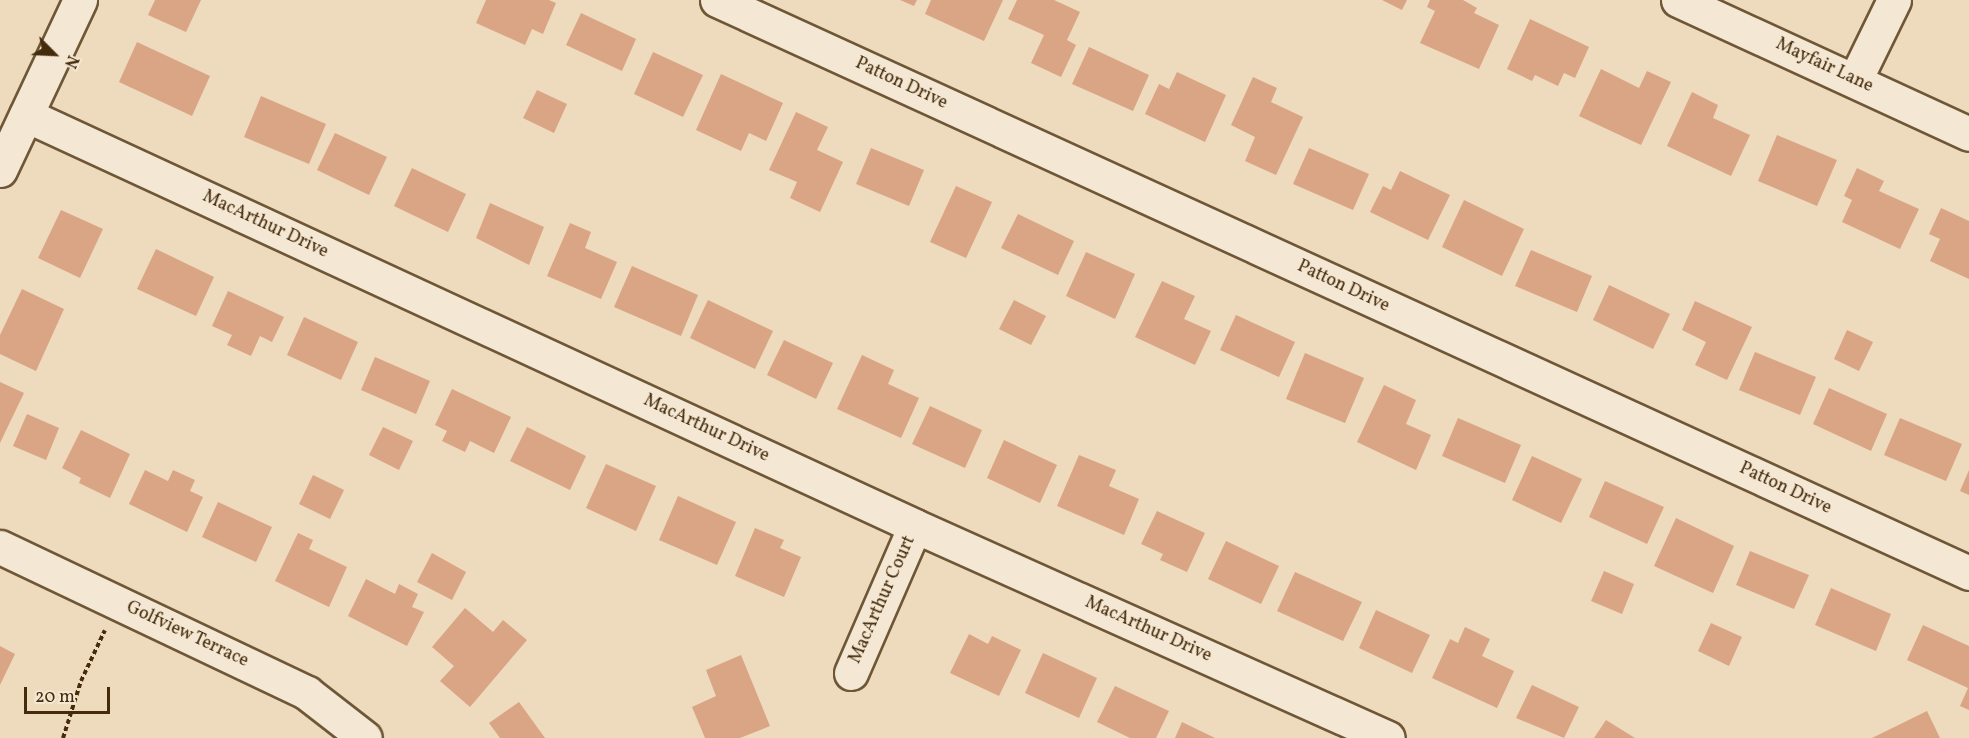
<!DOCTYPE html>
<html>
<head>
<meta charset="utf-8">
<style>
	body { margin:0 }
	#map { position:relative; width:1969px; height:738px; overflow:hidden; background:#eedabc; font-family:Vollkorn,serif }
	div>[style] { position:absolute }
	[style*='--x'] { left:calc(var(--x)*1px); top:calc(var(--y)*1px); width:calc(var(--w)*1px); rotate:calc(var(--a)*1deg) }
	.building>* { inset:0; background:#d9a585 }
	.path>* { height:4px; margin-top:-2px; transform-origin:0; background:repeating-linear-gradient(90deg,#442b0b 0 4.5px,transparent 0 7.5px) }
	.roads { filter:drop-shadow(2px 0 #6e5737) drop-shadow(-2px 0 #6e5737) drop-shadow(0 2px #6e5737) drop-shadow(0 -2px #6e5737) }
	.street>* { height:33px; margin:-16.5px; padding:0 16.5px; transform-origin:16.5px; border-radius:16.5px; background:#f4e7d3 }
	span { translate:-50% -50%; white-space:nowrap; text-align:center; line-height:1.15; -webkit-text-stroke:4.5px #f4e7d3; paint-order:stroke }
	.street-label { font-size:18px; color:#442b0b }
	.north { position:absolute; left:24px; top:24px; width:60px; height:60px; -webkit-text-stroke:4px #f4e7d3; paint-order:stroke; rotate:114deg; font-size:16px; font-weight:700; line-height:24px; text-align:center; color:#442b0b }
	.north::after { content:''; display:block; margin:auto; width:21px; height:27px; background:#442b0b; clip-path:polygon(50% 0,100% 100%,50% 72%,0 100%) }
	.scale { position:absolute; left:24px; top:687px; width:86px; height:27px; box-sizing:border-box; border:3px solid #442b0b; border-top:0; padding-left:8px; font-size:18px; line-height:21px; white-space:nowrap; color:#442b0b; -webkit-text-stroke:4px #f4e7d3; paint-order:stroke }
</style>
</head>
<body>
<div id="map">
	<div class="building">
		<div style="clip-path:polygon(155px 0,201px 0,186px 32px,148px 15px)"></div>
		<div style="clip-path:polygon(486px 0,549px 0,556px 3px,543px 34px,532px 29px,525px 45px,476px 23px)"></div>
		<div style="clip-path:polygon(900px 0,917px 0,914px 6px)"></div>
		<div style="clip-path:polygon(931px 0,1003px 0,984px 41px,925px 14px)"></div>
		<div style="clip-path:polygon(1017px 0,1054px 0,1080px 12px,1067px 40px,1076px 45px,1061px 77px,1031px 63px,1044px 35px,1008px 19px)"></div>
		<div style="clip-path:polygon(1382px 0,1407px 0,1402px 10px)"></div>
		<div style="clip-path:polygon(1430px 0,1463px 0,1477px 8px,1474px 13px,1499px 25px,1479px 69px,1420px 43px,1435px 11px,1427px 7px)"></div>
		<div style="clip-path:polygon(581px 13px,636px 39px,622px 71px,566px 45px)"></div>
		<div style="clip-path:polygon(1530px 19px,1589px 47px,1575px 78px,1564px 73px,1558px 86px,1535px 75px,1532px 81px,1507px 69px)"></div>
		<div style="clip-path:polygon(137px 42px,210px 76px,192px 116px,119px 82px)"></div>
		<div style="clip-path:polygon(1089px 47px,1149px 75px,1133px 111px,1072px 84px)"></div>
		<div style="clip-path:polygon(653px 52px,703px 75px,683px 117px,634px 94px)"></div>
		<div style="clip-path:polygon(1601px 69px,1639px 88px,1647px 71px,1671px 82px,1641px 145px,1579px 116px)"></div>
		<div style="clip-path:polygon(1177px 72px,1226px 95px,1205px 142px,1145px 114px,1159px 84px,1169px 89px)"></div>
		<div style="clip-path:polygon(721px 74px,783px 103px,766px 141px,749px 133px,741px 151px,696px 130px)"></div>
		<div style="clip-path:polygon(1253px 77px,1277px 88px,1271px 102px,1303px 117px,1276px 175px,1245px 161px,1255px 137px,1231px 125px)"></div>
		<div style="clip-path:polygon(537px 90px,567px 104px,554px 133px,523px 118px)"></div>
		<div style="clip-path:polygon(1692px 92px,1718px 105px,1713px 118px,1750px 135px,1731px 176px,1667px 146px)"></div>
		<div style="clip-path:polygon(261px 96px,326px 124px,309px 164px,244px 137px)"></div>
		<div style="clip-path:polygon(796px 112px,828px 127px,817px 150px,843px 162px,820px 212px,790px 198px,797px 182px,769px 170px)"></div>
		<div style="clip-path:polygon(335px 133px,387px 157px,369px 195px,317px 170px)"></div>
		<div style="clip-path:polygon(1777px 135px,1837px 160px,1817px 206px,1758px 181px)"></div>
		<div style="clip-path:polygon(871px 148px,924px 170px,909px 206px,856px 184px)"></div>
		<div style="clip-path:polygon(1309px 148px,1369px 174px,1353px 210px,1293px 184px)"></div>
		<div style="clip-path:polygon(412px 168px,466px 194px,448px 232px,394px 206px)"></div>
		<div style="clip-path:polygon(1857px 168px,1884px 181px,1879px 191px,1919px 209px,1900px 249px,1842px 222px,1852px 200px,1844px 196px)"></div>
		<div style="clip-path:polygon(1400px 171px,1450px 195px,1428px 240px,1370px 212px,1383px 186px,1391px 190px)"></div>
		<div style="clip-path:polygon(956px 186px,992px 202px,966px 258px,930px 242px)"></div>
		<div style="clip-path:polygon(1464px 200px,1524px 229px,1502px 276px,1442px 247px)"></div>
		<div style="clip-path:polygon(490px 203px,544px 227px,529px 265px,476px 238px)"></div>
		<div style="clip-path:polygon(1941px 208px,1969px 221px,1969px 279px,1930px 261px,1940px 239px,1929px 234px)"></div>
		<div style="clip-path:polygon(61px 210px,103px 229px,80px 278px,38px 258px)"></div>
		<div style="clip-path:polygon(1018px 214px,1074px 241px,1058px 275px,1001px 248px)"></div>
		<div style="clip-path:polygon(570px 223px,591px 232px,585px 248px,617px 262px,601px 299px,547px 276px)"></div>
		<div style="clip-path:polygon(156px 249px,214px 277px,196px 316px,137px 289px)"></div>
		<div style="clip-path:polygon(1531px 250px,1592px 276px,1577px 312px,1515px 286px)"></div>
		<div style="clip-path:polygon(1086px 252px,1135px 274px,1115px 319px,1066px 296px)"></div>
		<div style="clip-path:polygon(632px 266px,698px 295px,681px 336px,614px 307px)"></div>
		<div style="clip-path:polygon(1162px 281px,1195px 296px,1184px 319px,1211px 331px,1195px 365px,1135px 337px)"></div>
		<div style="clip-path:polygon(1609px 285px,1670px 314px,1653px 349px,1593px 320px)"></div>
		<div style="clip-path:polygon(22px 289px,64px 309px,36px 371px,0 354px,0 335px)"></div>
		<div style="clip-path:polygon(228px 291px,284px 317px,272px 342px,260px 336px,251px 356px,227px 345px,232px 335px,212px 326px)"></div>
		<div style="clip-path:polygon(708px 300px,773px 331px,755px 369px,690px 338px)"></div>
		<div style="clip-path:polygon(1014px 300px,1046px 316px,1031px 345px,999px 329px)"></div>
		<div style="clip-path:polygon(1695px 301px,1752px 327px,1727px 380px,1695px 365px,1706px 342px,1682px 330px)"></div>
		<div style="clip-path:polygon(1236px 315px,1295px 342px,1279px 377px,1220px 350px)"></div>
		<div style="clip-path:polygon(304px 317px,358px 342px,341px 380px,287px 355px)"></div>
		<div style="clip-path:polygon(1847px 330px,1873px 342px,1859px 371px,1834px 359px)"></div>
		<div style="clip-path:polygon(784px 340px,833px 363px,816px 399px,767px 375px)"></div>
		<div style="clip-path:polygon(1755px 352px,1816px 377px,1800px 415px,1739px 390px)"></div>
		<div style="clip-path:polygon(1305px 353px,1364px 378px,1345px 423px,1286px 399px)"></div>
		<div style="clip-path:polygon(862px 355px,894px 370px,888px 384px,919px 398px,901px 438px,837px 409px)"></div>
		<div style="clip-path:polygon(375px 357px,430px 381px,416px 414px,361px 390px)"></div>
		<div style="clip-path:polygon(0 382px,24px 393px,0 443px)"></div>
		<div style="clip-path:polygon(1384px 385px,1416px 400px,1406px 424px,1431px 435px,1416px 470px,1357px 442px)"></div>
		<div style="clip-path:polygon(1829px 388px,1887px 414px,1871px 451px,1813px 424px)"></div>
		<div style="clip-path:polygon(452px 389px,511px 417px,494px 453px,470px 441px,465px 452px,442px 441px,447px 431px,435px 425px)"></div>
		<div style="clip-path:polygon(930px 406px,982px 430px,965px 468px,912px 444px)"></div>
		<div style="clip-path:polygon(27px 414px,59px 428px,46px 460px,13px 446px)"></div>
		<div style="clip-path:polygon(1458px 418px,1521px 445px,1505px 483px,1442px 456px)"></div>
		<div style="clip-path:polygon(1900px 418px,1962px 444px,1946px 481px,1884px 455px)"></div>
		<div style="clip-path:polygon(383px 427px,413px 441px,399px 470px,369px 455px)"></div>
		<div style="clip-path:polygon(527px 427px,586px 456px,570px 490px,510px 461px)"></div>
		<div style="clip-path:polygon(81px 430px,130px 454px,110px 498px,79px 483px,81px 478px,62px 468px)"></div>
		<div style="clip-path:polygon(1004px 440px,1057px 465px,1040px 503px,987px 478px)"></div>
		<div style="clip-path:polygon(1079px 455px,1116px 470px,1109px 486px,1139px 499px,1124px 535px,1057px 506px)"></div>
		<div style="clip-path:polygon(1532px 456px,1582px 479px,1561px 523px,1512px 500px)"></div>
		<div style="clip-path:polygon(606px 464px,656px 486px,636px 531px,586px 508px)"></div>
		<div style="clip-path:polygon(145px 470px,168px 481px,173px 470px,195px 480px,190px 491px,203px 497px,187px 532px,129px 504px)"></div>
		<div style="clip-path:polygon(1969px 470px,1969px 495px,1960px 491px)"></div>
		<div style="clip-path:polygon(313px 475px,344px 490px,330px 519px,299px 504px)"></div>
		<div style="clip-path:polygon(1605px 481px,1664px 507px,1647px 544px,1589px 517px)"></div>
		<div style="clip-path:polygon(678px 496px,736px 522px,717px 565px,659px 540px)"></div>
		<div style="clip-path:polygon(218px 502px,272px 527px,256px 562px,202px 537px)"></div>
		<div style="clip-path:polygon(1157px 511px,1205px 533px,1187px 572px,1160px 560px,1163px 554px,1141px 544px)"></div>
		<div style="clip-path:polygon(1676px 518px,1734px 546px,1713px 593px,1654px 566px)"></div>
		<div style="clip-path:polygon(755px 528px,784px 540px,780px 548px,801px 557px,784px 597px,735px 576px)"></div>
		<div style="clip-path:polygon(298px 533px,313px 540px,309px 549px,347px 567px,329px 607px,275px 581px)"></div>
		<div style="clip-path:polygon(1226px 541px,1279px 566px,1261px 604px,1208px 579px)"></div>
		<div style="clip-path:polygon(1750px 551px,1809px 575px,1794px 609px,1736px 585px)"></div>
		<div style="clip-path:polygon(432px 553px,466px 572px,452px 600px,417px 582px)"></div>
		<div style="clip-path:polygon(1604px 571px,1634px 584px,1622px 614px,1591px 601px)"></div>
		<div style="clip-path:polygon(1295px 572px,1362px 602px,1343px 641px,1277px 611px)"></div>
		<div style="clip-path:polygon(366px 579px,395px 594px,399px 584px,418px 594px,412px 607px,424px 612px,407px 646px,348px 616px)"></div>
		<div style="clip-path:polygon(1831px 588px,1891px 614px,1876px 651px,1815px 625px)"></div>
		<div style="clip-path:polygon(465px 608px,493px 632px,503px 620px,527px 640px,470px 707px,440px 681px,454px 666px,432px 647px)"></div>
		<div style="clip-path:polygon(1376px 610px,1430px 635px,1412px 673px,1359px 648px)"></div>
		<div style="clip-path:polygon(1711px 623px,1742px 637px,1729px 666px,1698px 651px)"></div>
		<div style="clip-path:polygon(1923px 625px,1969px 646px,1969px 710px,1960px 706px,1968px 688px,1907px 660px)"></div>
		<div style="clip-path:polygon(1465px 627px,1490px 639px,1482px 656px,1514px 671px,1497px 708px,1432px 678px,1450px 639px,1458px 643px)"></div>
		<div style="clip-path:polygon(969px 634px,988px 644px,992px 636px,1021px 650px,999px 696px,950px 673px)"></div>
		<div style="clip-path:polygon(0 646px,15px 654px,0 685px)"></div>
		<div style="clip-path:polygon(1043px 653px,1097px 678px,1079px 718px,1025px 693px)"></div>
		<div style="clip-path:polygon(741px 655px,770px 726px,740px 738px,705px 738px,692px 707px,716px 696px,706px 670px)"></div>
		<div style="clip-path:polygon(1532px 685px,1579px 707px,1564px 738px,1516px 718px)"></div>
		<div style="clip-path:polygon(1115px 686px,1169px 711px,1156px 738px,1130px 738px,1097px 722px)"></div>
		<div style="clip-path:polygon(519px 702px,545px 738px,500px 738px,489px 723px)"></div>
		<div style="clip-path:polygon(1927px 711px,1940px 738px,1872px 738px)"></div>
		<div style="clip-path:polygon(1606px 720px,1635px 738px,1594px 738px)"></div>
		<div style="clip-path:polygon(1182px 722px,1215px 738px,1175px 738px)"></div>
	</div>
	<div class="path">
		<div style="--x:63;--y:738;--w:60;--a:-72.5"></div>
		<div style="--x:81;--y:681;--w:56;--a:-64.8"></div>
	</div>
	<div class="roads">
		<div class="street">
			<div style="--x:717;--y:0;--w:1377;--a:24.59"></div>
			<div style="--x:1678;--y:0;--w:320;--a:24.7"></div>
			<div style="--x:1855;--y:80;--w:89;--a:-64"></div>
			<div style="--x:26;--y:115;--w:979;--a:24.81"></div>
			<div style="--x:915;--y:526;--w:518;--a:24.14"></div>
			<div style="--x:0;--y:170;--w:188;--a:-64.8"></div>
			<div style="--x:0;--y:547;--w:340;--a:25.4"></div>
			<div style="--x:307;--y:693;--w:73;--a:37.8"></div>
			<div style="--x:851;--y:673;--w:160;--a:-66.5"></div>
		</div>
	</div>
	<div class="street-label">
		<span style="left:1824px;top:66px;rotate:25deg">Mayfair Lane</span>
		<span style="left:901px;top:84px;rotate:25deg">Patton Drive</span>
		<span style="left:265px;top:225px;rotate:25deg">MacArthur Drive</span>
		<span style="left:1343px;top:287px;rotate:25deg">Patton Drive</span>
		<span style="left:706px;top:429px;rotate:25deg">MacArthur Drive</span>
		<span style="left:1785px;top:489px;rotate:25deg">Patton Drive</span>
		<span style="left:883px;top:600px;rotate:-66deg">MacArthur Court</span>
		<span style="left:1148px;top:630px;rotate:24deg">MacArthur Drive</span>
		<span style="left:187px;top:635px;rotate:25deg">Golfview Terrace</span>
	</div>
	<div class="north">N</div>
	<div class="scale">20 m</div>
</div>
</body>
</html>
